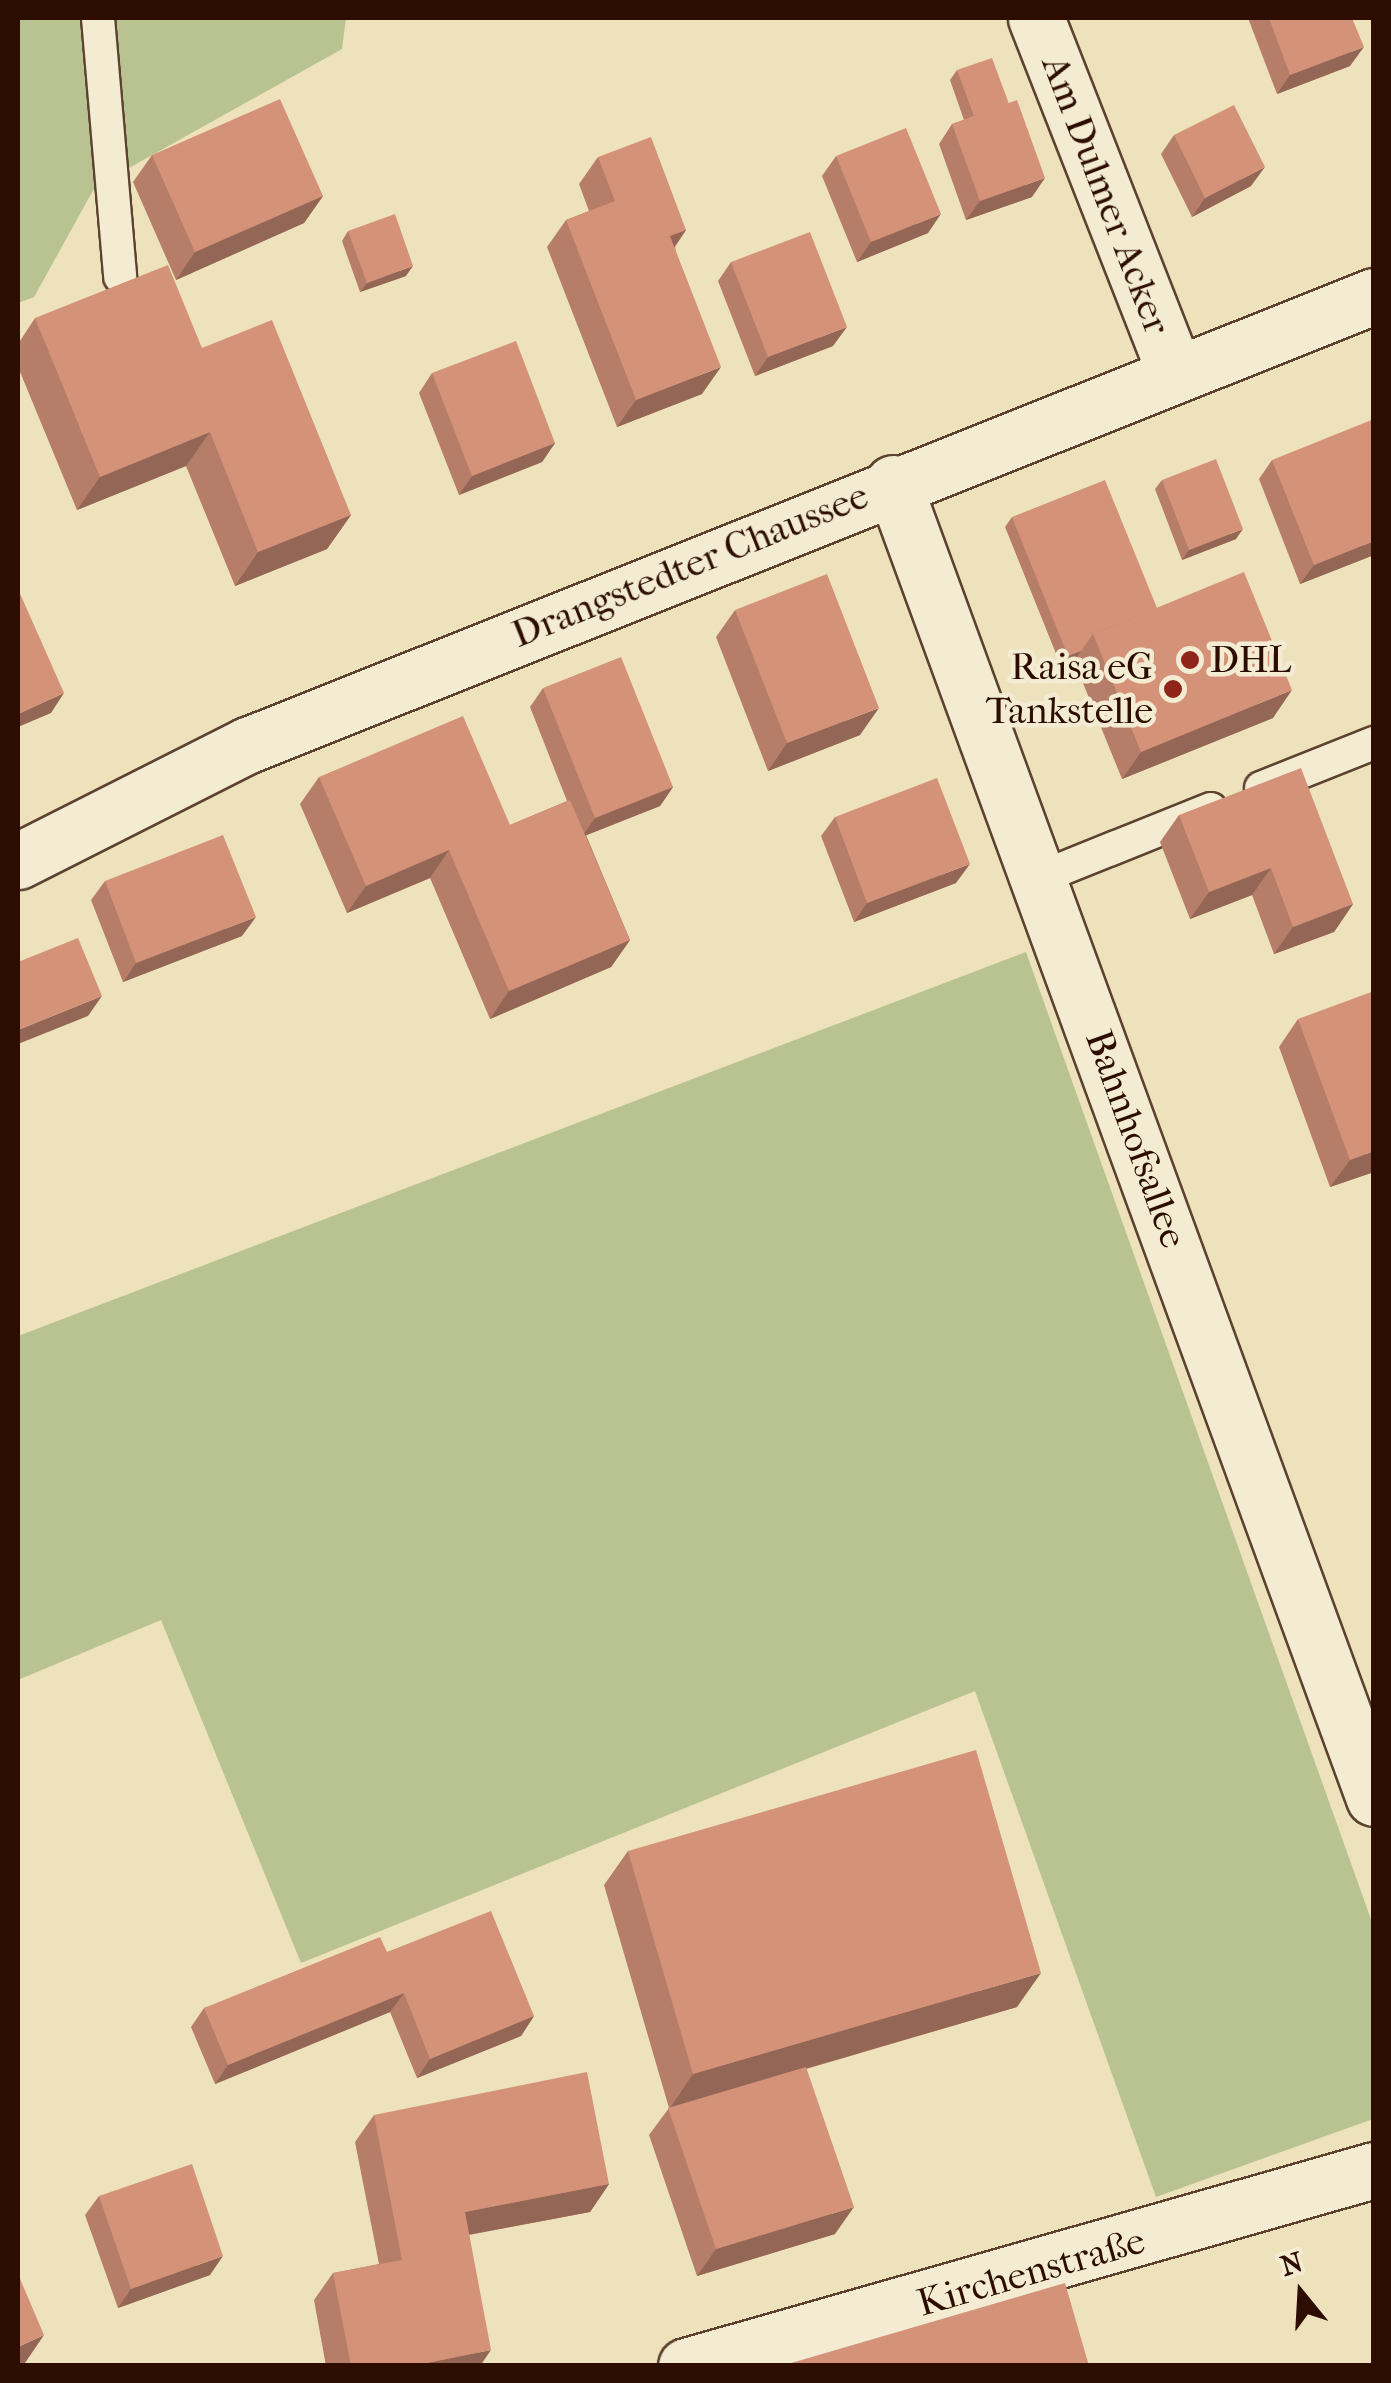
<!DOCTYPE html>
<html>
<head>
<meta charset="utf-8">
<style>
	body { margin:0 }
	#map { position:relative; width:1391px; height:2383px; overflow:hidden; background:#ede2bc; font-family:"IM FELL French Canon",serif }
	div>[style] { position:absolute }
	[style*='--x'] { left:calc(var(--x)*1px); top:calc(var(--y)*1px); width:calc(var(--w)*1px); rotate:calc(var(--a)*1deg) }
	.green>* { inset:0; background:#b8c391 }
	.roads { filter:drop-shadow(2px 0 #5c422f) drop-shadow(-2px 0 #5c422f) drop-shadow(0 2px #5c422f) drop-shadow(0 -2px #5c422f) }
	.service>* { height:32px; margin:-16px; padding:0 16px; transform-origin:16px; border-radius:16px; background:#f3ecd3 }
	.minor>* { height:55px; margin:-27.5px; padding:0 27.5px; transform-origin:27.5px; border-radius:27.5px; background:#f3ecd3 }
	.tertiary>* { height:55px; margin:-27.5px; padding:0 27.5px; transform-origin:27.5px; border-radius:27.5px; background:#f3ecd3 }
	.secondary>* { height:55px; margin:-27.5px; padding:0 27.5px; transform-origin:27.5px; border-radius:27.5px; background:#f3ecd3 }
	.wall>* { inset:0; background:#b67e68 }
	.shaded-wall>* { inset:0; background:#946655 }
	.building>* { inset:0; background:#d49279 }
	.dots>* { width:28px; height:28px; translate:-50% -50%; box-sizing:border-box; border:5px solid #f3ecd3; border-radius:50% }
	span { translate:-50% -50%; white-space:nowrap; text-align:center; line-height:1.15; -webkit-text-stroke:9px #f3ecd3; paint-order:stroke }
	.street-label { font-size:38px; color:#2c0d00 }
	.poi-label { font-size:38px; color:#2c0d00 }
	.left { translate:0 -50%; text-align:left }
	.right { translate:-100% -50%; text-align:right }
	.frame { position:absolute; inset:0; border:20px solid #2c0d00; pointer-events:none }
	.north { position:absolute; left:1251px; top:2243px; width:100px; height:100px; -webkit-text-stroke:8px #f3ecd3; paint-order:stroke; rotate:342deg; font-size:28px; font-weight:700; line-height:40px; text-align:center; color:#2c0d00 }
	.north::after { content:''; display:block; margin:auto; width:35px; height:45px; background:#2c0d00; clip-path:polygon(50% 0,100% 100%,50% 72%,0 100%) }
</style>
</head>
<body>
<div id="map">
	<div class="green">
		<div style="clip-path:polygon(18px 18px,346px 18px,342px 49px,95px 187px,34px 297px,18px 303px)"></div>
		<div style="clip-path:polygon(1026px 952px,1373px 1925px,1373px 2119px,1156px 2197px,975px 1691px,301px 1963px,161px 1620px,18px 1680px,18px 1336px)"></div>
	</div>
	<div class="roads">
		<div class="service">
			<div style="--x:98;--y:18;--w:260;--a:85.1"></div>
			<div style="--x:1261;--y:788;--w:122;--a:-21.7"></div>
			<div style="--x:1039;--y:878;--w:185;--a:-21.9"></div>
		</div>
		<div class="minor">
			<div style="--x:1036;--y:18;--w:381;--a:68.6"></div>
			<div style="--x:686;--y:2366;--w:715;--a:-15.9"></div>
		</div>
		<div class="tertiary">
			<div style="--x:893;--y:483;--w:1400;--a:69.91"></div>
		</div>
		<div class="secondary">
			<div style="--x:18;--y:861;--w:258;--a:-26.8"></div>
			<div style="--x:248;--y:745;--w:1212;--a:-21.74"></div>
		</div>
	</div>
	<div class="wall">
		<div style="clip-path:polygon(1248px 18px,1352px 18px,1350px 66px,1277px 94px)"></div>
		<div style="clip-path:polygon(957px 70px,1032px 197px,966px 220px,939px 144px,952px 124px,964px 120px,950px 80px)"></div>
		<div style="clip-path:polygon(1174px 135px,1251px 186px,1192px 217px,1161px 154px)"></div>
		<div style="clip-path:polygon(152px 155px,323px 196px,304px 223px,176px 280px,133px 182px)"></div>
		<div style="clip-path:polygon(836px 156px,928px 233px,857px 262px,822px 176px)"></div>
		<div style="clip-path:polygon(598px 157px,686px 230px,675px 247px,702px 394px,617px 427px,547px 247px,566px 220px,589px 211px,579px 184px)"></div>
		<div style="clip-path:polygon(348px 231px,406px 276px,360px 292px,342px 241px)"></div>
		<div style="clip-path:polygon(731px 262px,833px 346px,755px 376px,718px 281px)"></div>
		<div style="clip-path:polygon(35px 318px,202px 348px,351px 515px,327px 549px,235px 586px,186px 466px,77px 510px,18px 367px,18px 344px)"></div>
		<div style="clip-path:polygon(432px 373px,555px 443px,542px 462px,459px 495px,419px 393px)"></div>
		<div style="clip-path:polygon(1272px 460px,1374px 555px,1300px 584px,1259px 479px)"></div>
		<div style="clip-path:polygon(1162px 480px,1236px 539px,1182px 560px,1155px 489px)"></div>
		<div style="clip-path:polygon(1012px 517px,1157px 608px,1273px 718px,1122px 779px,1074px 661px,1061px 666px,1005px 527px)"></div>
		<div style="clip-path:polygon(735px 610px,860px 735px,768px 771px,716px 637px)"></div>
		<div style="clip-path:polygon(543px 688px,673px 787px,660px 806px,586px 835px,630px 940px,611px 967px,490px 1019px,430px 878px,347px 913px,300px 804px,319px 777px,510px 825px,567px 801px,530px 707px)"></div>
		<div style="clip-path:polygon(1179px 815px,1353px 904px,1334px 932px,1274px 954px,1252px 895px,1190px 919px,1160px 842px)"></div>
		<div style="clip-path:polygon(835px 817px,956px 883px,854px 922px,821px 836px)"></div>
		<div style="clip-path:polygon(105px 881px,242px 936px,123px 982px,91px 900px)"></div>
		<div style="clip-path:polygon(1298px 1019px,1374px 1172px,1330px 1187px,1279px 1047px)"></div>
		<div style="clip-path:polygon(628px 1851px,1017px 2007px,806px 2069px,835px 2234px,697px 2276px,649px 2135px,669px 2108px,604px 1885px)"></div>
		<div style="clip-path:polygon(387px 1952px,534px 2016px,521px 2036px,417px 2078px,390px 2012px,215px 2084px,191px 2027px,204px 2008px)"></div>
		<div style="clip-path:polygon(374px 2115px,609px 2184px,590px 2212px,469px 2235px,480px 2366px,326px 2366px,314px 2300px,333px 2273px,379px 2264px,355px 2142px)"></div>
		<div style="clip-path:polygon(99px 2196px,210px 2275px,118px 2308px,85px 2215px)"></div>
	</div>
	<div class="shaded-wall">
		<div style="clip-path:polygon(1364px 47px,1350px 66px,1277px 94px,1290px 75px)"></div>
		<div style="clip-path:polygon(1265px 167px,1251px 186px,1192px 217px,1205px 198px)"></div>
		<div style="clip-path:polygon(1045px 178px,1032px 197px,966px 220px,980px 201px)"></div>
		<div style="clip-path:polygon(323px 196px,304px 223px,176px 280px,195px 252px)"></div>
		<div style="clip-path:polygon(941px 214px,928px 233px,857px 262px,871px 242px)"></div>
		<div style="clip-path:polygon(686px 230px,667px 257px,670px 236px)"></div>
		<div style="clip-path:polygon(413px 266px,406px 276px,360px 292px,367px 283px)"></div>
		<div style="clip-path:polygon(847px 327px,833px 346px,755px 376px,768px 357px)"></div>
		<div style="clip-path:polygon(721px 367px,702px 394px,617px 427px,636px 400px)"></div>
		<div style="clip-path:polygon(210px 432px,186px 466px,77px 510px,100px 477px)"></div>
		<div style="clip-path:polygon(555px 443px,542px 462px,459px 495px,472px 476px)"></div>
		<div style="clip-path:polygon(351px 515px,327px 549px,235px 586px,258px 552px)"></div>
		<div style="clip-path:polygon(1243px 529px,1236px 539px,1182px 560px,1189px 550px)"></div>
		<div style="clip-path:polygon(1374px 541px,1374px 555px,1300px 584px,1314px 565px)"></div>
		<div style="clip-path:polygon(1081px 651px,1074px 661px,1061px 666px,1068px 656px)"></div>
		<div style="clip-path:polygon(1292px 690px,1273px 718px,1122px 779px,1141px 752px)"></div>
		<div style="clip-path:polygon(64px 693px,51px 713px,18px 727px,18px 714px)"></div>
		<div style="clip-path:polygon(879px 708px,860px 735px,768px 771px,787px 743px)"></div>
		<div style="clip-path:polygon(673px 787px,660px 806px,582px 837px,595px 818px)"></div>
		<div style="clip-path:polygon(449px 850px,430px 878px,347px 913px,366px 886px)"></div>
		<div style="clip-path:polygon(970px 864px,956px 883px,854px 922px,867px 903px)"></div>
		<div style="clip-path:polygon(1271px 868px,1252px 895px,1190px 919px,1209px 892px)"></div>
		<div style="clip-path:polygon(1353px 904px,1334px 932px,1274px 954px,1293px 927px)"></div>
		<div style="clip-path:polygon(256px 917px,242px 936px,123px 982px,136px 963px)"></div>
		<div style="clip-path:polygon(630px 940px,611px 967px,490px 1019px,509px 991px)"></div>
		<div style="clip-path:polygon(102px 996px,88px 1016px,18px 1044px,18px 1030px)"></div>
		<div style="clip-path:polygon(1374px 1151px,1374px 1172px,1330px 1187px,1350px 1160px)"></div>
		<div style="clip-path:polygon(1041px 1973px,1017px 2007px,670px 2108px,693px 2074px)"></div>
		<div style="clip-path:polygon(404px 1993px,390px 2012px,215px 2084px,228px 2065px)"></div>
		<div style="clip-path:polygon(534px 2016px,521px 2036px,417px 2078px,430px 2059px)"></div>
		<div style="clip-path:polygon(609px 2184px,590px 2212px,445px 2239px,465px 2212px)"></div>
		<div style="clip-path:polygon(854px 2207px,835px 2234px,697px 2276px,716px 2249px)"></div>
		<div style="clip-path:polygon(223px 2256px,210px 2275px,118px 2308px,131px 2289px)"></div>
		<div style="clip-path:polygon(44px 2335px,25px 2363px,18px 2366px,18px 2347px)"></div>
		<div style="clip-path:polygon(491px 2350px,480px 2366px,412px 2366px)"></div>
	</div>
	<div class="building">
		<div style="clip-path:polygon(1269px 18px,1352px 18px,1364px 47px,1290px 75px)"></div>
		<div style="clip-path:polygon(992px 58px,1009px 104px,974px 116px,957px 70px)"></div>
		<div style="clip-path:polygon(280px 99px,323px 196px,195px 252px,152px 155px)"></div>
		<div style="clip-path:polygon(1017px 100px,1045px 178px,980px 201px,952px 124px)"></div>
		<div style="clip-path:polygon(1234px 105px,1265px 167px,1205px 198px,1174px 135px)"></div>
		<div style="clip-path:polygon(906px 128px,941px 214px,871px 242px,836px 156px)"></div>
		<div style="clip-path:polygon(651px 137px,686px 230px,670px 236px,721px 367px,636px 400px,566px 220px,615px 201px,598px 157px)"></div>
		<div style="clip-path:polygon(395px 214px,413px 266px,367px 283px,348px 231px)"></div>
		<div style="clip-path:polygon(810px 232px,847px 327px,768px 357px,731px 262px)"></div>
		<div style="clip-path:polygon(168px 265px,202px 348px,272px 320px,351px 515px,258px 552px,210px 432px,100px 477px,35px 318px)"></div>
		<div style="clip-path:polygon(516px 341px,555px 443px,472px 476px,432px 373px)"></div>
		<div style="clip-path:polygon(1374px 419px,1374px 541px,1314px 565px,1272px 460px)"></div>
		<div style="clip-path:polygon(1216px 459px,1243px 529px,1189px 550px,1162px 480px)"></div>
		<div style="clip-path:polygon(1105px 480px,1157px 608px,1093px 634px,1081px 651px,1068px 656px,1012px 517px)"></div>
		<div style="clip-path:polygon(1244px 572px,1292px 690px,1141px 752px,1093px 634px)"></div>
		<div style="clip-path:polygon(827px 574px,879px 708px,787px 743px,735px 610px)"></div>
		<div style="clip-path:polygon(18px 589px,64px 693px,18px 714px)"></div>
		<div style="clip-path:polygon(621px 657px,673px 787px,595px 818px,543px 688px)"></div>
		<div style="clip-path:polygon(463px 716px,510px 825px,570px 800px,630px 940px,509px 991px,449px 850px,366px 886px,319px 777px)"></div>
		<div style="clip-path:polygon(1301px 768px,1353px 904px,1293px 927px,1271px 868px,1209px 892px,1179px 815px)"></div>
		<div style="clip-path:polygon(937px 778px,970px 864px,867px 903px,835px 817px)"></div>
		<div style="clip-path:polygon(223px 835px,256px 917px,136px 963px,105px 881px)"></div>
		<div style="clip-path:polygon(78px 938px,102px 996px,18px 1030px,18px 962px)"></div>
		<div style="clip-path:polygon(1374px 991px,1374px 1151px,1350px 1160px,1298px 1019px)"></div>
		<div style="clip-path:polygon(976px 1750px,1041px 1973px,693px 2074px,628px 1851px)"></div>
		<div style="clip-path:polygon(491px 1911px,534px 2016px,430px 2059px,404px 1993px,228px 2065px,204px 2008px,380px 1937px,387px 1952px)"></div>
		<div style="clip-path:polygon(806px 2067px,854px 2207px,716px 2249px,668px 2108px)"></div>
		<div style="clip-path:polygon(587px 2072px,609px 2184px,465px 2212px,491px 2350px,412px 2366px,351px 2366px,333px 2273px,402px 2260px,374px 2115px)"></div>
		<div style="clip-path:polygon(192px 2164px,223px 2256px,131px 2289px,99px 2196px)"></div>
		<div style="clip-path:polygon(18px 2274px,44px 2335px,18px 2347px)"></div>
		<div style="clip-path:polygon(1065px 2283px,1089px 2366px,781px 2366px)"></div>
	</div>
	<div class="dots">
		<div style="left:1190px;top:660px;background:#8f2418"></div>
		<div style="left:1173px;top:689px;background:#8f2418"></div>
	</div>
	<div class="street-label">
		<span style="left:1106px;top:195px;rotate:69deg">Am Dulmer Acker</span>
		<span style="left:690px;top:565px;rotate:-22deg">Drangstedter Chaussee</span>
		<span style="left:1136px;top:1139px;rotate:70deg">Bahnhofsallee</span>
		<span style="left:1031px;top:2272px;rotate:-16deg">Kirchenstraße</span>
	</div>
	<div class="poi-label">
		<span class="left" style="left:1210px;top:660px">DHL</span>
		<span class="right" style="left:1153px;top:689px">Raisa eG<br>Tankstelle</span>
	</div>
	<div class="frame"></div>
	<div class="north">N</div>
</div>
</body>
</html>
